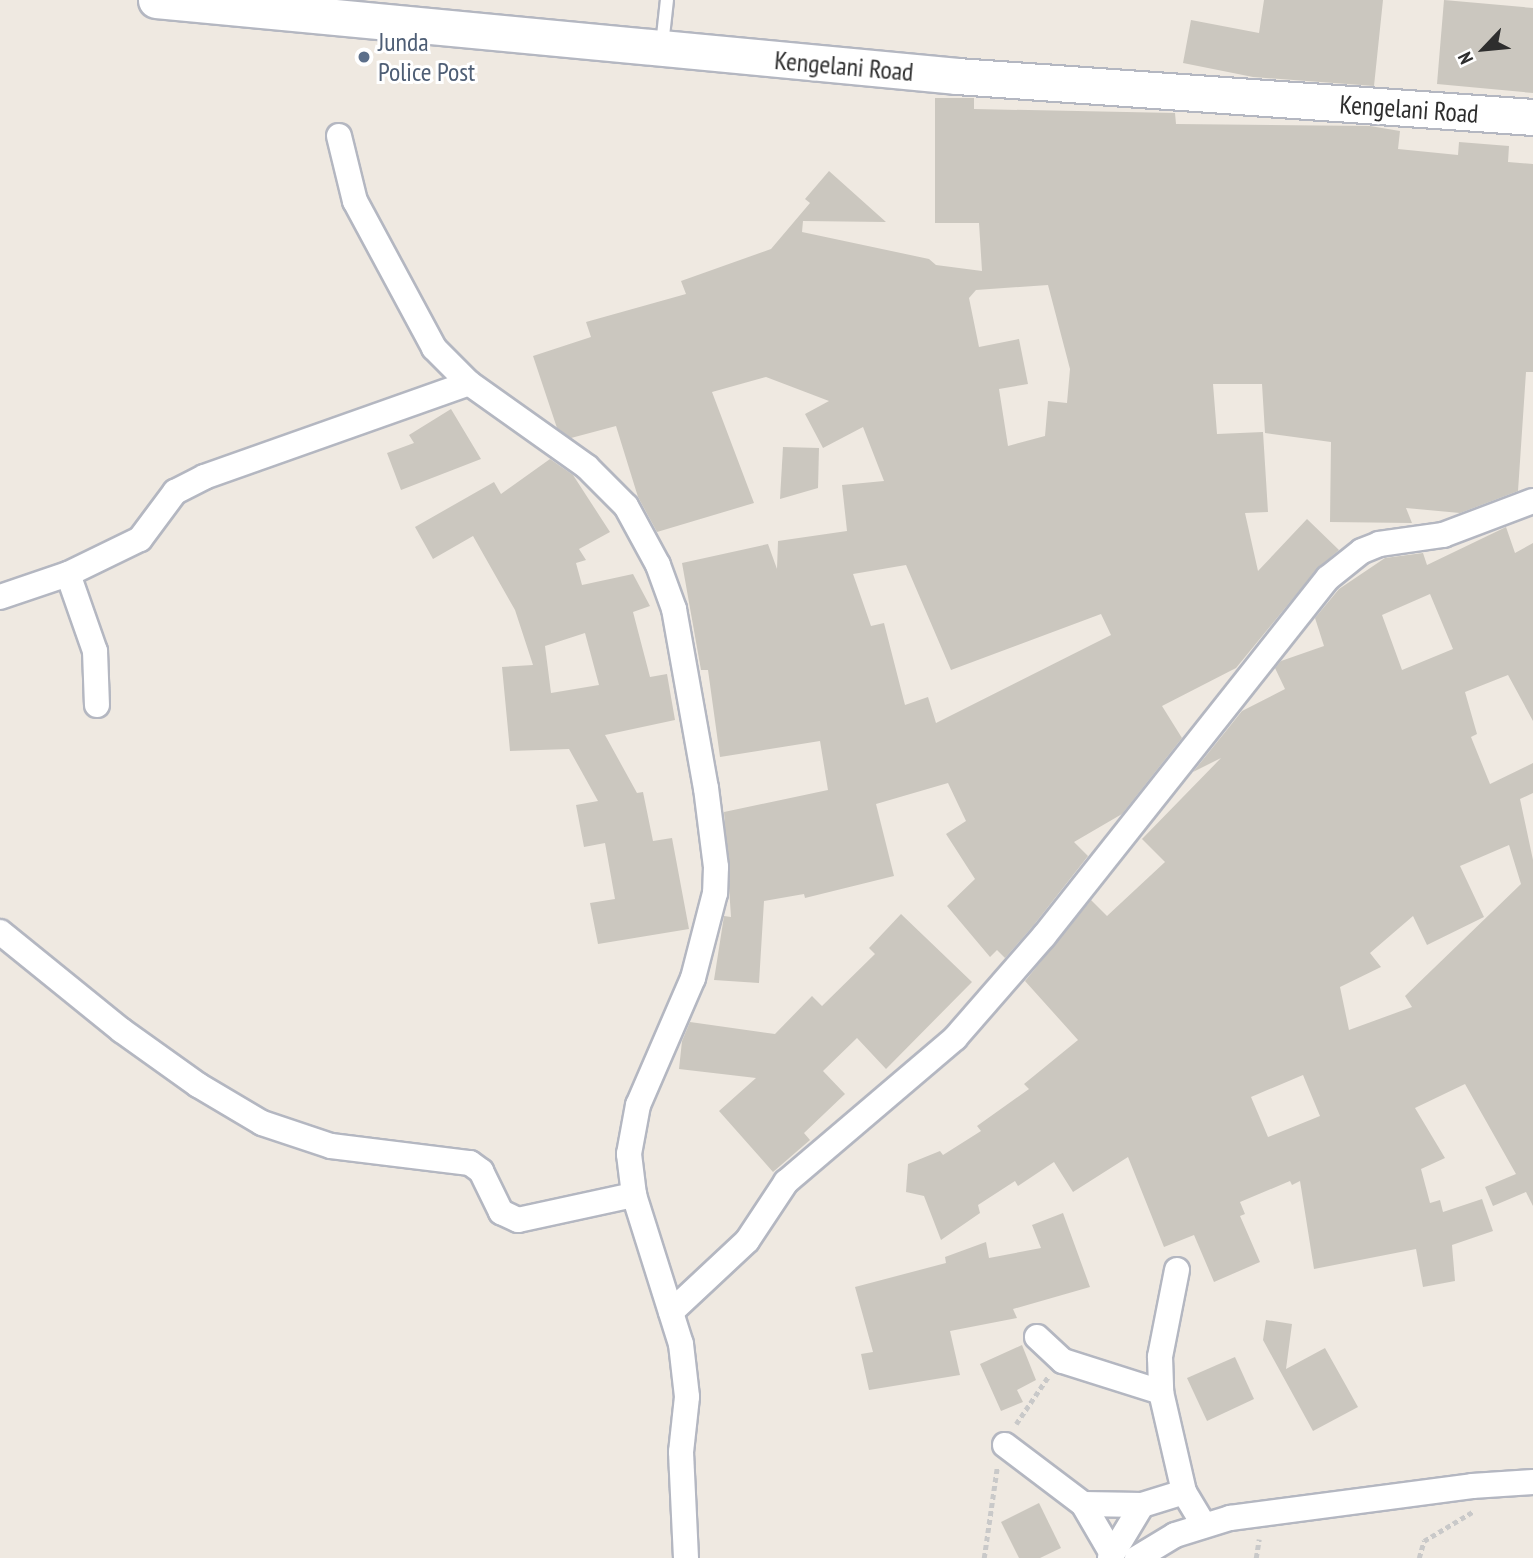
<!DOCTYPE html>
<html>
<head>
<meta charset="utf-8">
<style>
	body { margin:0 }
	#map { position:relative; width:1533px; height:1558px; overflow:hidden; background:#efe9e1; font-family:"PT Sans Narrow",sans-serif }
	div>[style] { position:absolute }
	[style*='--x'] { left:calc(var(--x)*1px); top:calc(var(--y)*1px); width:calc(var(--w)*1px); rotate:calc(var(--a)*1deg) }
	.building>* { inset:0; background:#cbc7bf }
	.path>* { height:4.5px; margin-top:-2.25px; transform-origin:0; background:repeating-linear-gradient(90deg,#c9c9c9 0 5px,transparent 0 8.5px) }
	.roads { filter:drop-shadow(2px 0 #b4b7c1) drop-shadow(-2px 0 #b4b7c1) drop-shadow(0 2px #b4b7c1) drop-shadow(0 -2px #b4b7c1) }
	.lane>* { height:12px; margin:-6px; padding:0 6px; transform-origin:6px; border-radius:6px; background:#fff }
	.street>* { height:24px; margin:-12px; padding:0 12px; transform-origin:12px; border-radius:12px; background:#fff }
	.secondary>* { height:35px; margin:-17.5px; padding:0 17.5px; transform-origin:17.5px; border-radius:17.5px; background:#fff }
	.dots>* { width:19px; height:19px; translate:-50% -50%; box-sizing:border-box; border:4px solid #fff; border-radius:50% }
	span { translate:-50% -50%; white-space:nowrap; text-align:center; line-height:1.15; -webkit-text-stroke:6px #fff; paint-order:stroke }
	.service-label { font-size:26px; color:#4e5e75 }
	.left { translate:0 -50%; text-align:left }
	.street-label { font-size:26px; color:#2e2e2e }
	.north { position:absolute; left:1449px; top:14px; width:70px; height:70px; -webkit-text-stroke:5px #fff; paint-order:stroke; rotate:244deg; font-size:19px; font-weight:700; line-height:28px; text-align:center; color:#2e2e2e }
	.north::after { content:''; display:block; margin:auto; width:24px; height:32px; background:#2e2e2e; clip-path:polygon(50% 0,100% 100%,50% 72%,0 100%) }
</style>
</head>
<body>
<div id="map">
	<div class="building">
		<div style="clip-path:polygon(1264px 0,1383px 0,1374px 86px,1253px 77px,1183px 63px,1191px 20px,1259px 33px)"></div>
		<div style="clip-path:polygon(1444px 0,1533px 8px,1533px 93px,1437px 84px)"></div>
		<div style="clip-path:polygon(evenodd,935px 98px,974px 98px,974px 109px,1175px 113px,1176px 124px,1370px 126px,1400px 131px,1398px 149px,1458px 155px,1459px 142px,1509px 146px,1508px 162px,1533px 164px,1533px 372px,1526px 372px,1518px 491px,1460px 513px,1406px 508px,1412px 523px,1330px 522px,1331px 442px,1265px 433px,1262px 384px,1213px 384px,1217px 434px,1263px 432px,1268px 512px,1245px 513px,1258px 571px,1307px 519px,1339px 550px,1317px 569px,1236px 668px,1162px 706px,1182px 738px,1122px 814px,1074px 842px,1088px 856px,1033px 926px,1005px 958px,997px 950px,990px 957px,947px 906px,975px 879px,946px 834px,966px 821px,948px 783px,876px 804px,894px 876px,805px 898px,804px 894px,764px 901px,759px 983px,714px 980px,724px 916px,731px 917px,724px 812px,828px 790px,820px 741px,720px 757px,708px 670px,701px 670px,682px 563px,768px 544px,777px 569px,778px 541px,847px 531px,842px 485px,884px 481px,863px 427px,823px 448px,805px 414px,829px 401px,766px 377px,712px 392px,754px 503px,657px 532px,638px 497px,616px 426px,571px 438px,557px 428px,533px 356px,591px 337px,586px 322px,686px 294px,681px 281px,771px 249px,810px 203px,805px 199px,829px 171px,886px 222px,803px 221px,802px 232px,929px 259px,936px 265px,982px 271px,979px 223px,935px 223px,935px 98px,1048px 285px,1070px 369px,1067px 403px,1048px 401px,1045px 436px,1008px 446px,999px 389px,1028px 384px,1019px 339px,979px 347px,969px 298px,976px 290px,1048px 285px,935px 98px,906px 565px,951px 670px,1101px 614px,1111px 635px,936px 723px,928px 697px,905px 705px,884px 623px,871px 626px,853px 574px,906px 565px)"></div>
		<div style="clip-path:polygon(451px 409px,481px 459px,401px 490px,387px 453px,414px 443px,409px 435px)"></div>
		<div style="clip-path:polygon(783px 447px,819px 448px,818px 488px,780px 499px)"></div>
		<div style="clip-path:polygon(evenodd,550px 459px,573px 475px,610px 532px,579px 549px,586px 560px,576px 563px,582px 585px,633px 574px,650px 606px,633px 612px,650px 677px,667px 674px,675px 720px,605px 735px,637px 793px,643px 792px,653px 841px,672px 838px,689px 929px,598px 944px,590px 903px,615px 899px,605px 843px,584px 847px,576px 805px,598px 801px,569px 749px,510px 751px,502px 667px,533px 665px,515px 610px,473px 536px,433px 559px,415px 527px,494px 482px,501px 494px,550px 459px,585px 633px,599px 685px,551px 693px,545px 646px,585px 633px)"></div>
		<div style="clip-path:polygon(evenodd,1506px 527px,1515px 553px,1533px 543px,1533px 721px,1508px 675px,1465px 692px,1477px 734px,1471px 737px,1490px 784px,1533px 763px,1533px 793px,1520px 799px,1533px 860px,1533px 1206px,1526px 1192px,1493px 1206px,1485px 1187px,1516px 1174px,1465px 1084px,1415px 1108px,1445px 1158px,1421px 1169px,1430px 1203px,1440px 1200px,1443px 1212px,1482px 1199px,1493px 1231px,1452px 1245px,1455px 1281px,1423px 1287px,1416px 1249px,1314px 1269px,1300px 1181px,1292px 1185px,1290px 1181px,1240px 1202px,1245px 1214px,1240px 1216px,1260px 1262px,1214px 1282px,1194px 1235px,1164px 1247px,1128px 1157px,1073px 1192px,1054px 1162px,1018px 1186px,1015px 1181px,978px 1205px,980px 1213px,941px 1240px,924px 1196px,906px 1192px,908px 1164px,940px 1151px,943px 1155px,981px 1131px,977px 1126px,1029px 1089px,1024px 1084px,1078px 1040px,1025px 981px,1091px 900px,1107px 916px,1165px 862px,1142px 839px,1221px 758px,1193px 772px,1242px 711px,1285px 689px,1275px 668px,1281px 661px,1324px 646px,1315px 618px,1339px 589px,1385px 558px,1423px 553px,1427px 565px,1506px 527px,1430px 594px,1453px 649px,1402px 670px,1382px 615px,1430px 594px,1506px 527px,1509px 845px,1521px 884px,1405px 996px,1412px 1007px,1349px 1030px,1340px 987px,1381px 967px,1370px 953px,1413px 916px,1427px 945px,1484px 917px,1460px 866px,1509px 845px,1506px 527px,1303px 1075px,1320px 1116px,1268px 1137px,1251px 1097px,1303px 1075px)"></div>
		<div style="clip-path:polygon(901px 914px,972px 982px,886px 1069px,857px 1038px,823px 1071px,845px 1094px,804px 1133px,810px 1140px,773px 1172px,719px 1111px,756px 1078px,679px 1069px,682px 1041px,690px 1022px,775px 1034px,812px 996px,822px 1006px,875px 954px,869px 948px)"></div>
		<div style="clip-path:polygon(1063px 1213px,1090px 1287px,1013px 1309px,1017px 1318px,950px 1331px,960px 1375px,869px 1390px,861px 1354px,873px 1352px,855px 1287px,946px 1263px,945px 1257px,986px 1242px,989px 1258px,1041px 1248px,1032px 1225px)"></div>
		<div style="clip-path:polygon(1266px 1320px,1292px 1324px,1286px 1369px,1325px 1348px,1358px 1407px,1313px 1431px,1263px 1340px)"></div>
		<div style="clip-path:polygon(1022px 1345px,1036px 1380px,1017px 1390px,1023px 1402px,1001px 1411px,980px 1364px)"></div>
		<div style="clip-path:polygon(1235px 1357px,1254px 1399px,1207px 1421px,1187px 1378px)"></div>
		<div style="clip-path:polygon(1039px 1503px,1061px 1548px,1040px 1558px,1019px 1558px,1001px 1522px)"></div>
	</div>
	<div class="path">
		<div style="--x:1016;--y:1424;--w:57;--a:-55.8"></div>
		<div style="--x:984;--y:1558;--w:91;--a:-81.8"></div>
		<div style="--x:1256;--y:1558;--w:19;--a:-81"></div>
		<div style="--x:1419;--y:1558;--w:18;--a:-74"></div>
		<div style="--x:1424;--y:1541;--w:58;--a:-31"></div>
	</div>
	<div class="roads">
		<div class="lane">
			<div style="--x:662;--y:45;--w:45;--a:-83.7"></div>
		</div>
		<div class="street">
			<div style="--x:339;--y:136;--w:67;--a:76.2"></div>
			<div style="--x:355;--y:201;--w:167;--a:61.7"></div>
			<div style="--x:434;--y:348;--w:49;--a:45"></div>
			<div style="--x:469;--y:383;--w:145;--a:35.4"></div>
			<div style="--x:587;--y:467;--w:55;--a:45"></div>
			<div style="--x:626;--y:506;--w:67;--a:61.5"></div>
			<div style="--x:658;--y:565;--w:47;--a:70"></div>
			<div style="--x:674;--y:609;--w:182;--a:79.9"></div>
			<div style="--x:706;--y:788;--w:80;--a:82.8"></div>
			<div style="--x:716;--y:867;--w:26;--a:92"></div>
			<div style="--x:715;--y:893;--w:88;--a:104.5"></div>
			<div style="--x:693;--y:978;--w:138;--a:113.4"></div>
			<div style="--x:638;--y:1105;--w:50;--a:100.4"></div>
			<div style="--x:629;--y:1154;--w:41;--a:83"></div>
			<div style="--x:634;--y:1195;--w:156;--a:72.5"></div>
			<div style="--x:681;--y:1344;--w:53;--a:83.5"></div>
			<div style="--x:687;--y:1397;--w:55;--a:96.2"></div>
			<div style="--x:681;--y:1452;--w:106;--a:87.3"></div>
			<div style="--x:68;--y:574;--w:82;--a:70.7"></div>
			<div style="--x:95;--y:651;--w:54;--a:87.9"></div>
			<div style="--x:0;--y:597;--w:72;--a:-18.7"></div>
			<div style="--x:68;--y:574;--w:80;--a:-25.9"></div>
			<div style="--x:140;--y:539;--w:59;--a:-53.3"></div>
			<div style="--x:175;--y:492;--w:33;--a:-27"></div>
			<div style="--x:204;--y:477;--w:281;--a:-19.5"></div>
			<div style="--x:0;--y:932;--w:156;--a:39"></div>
			<div style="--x:121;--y:1030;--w:95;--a:35.5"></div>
			<div style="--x:198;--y:1085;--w:74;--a:30.7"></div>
			<div style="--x:262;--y:1123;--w:73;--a:18.4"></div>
			<div style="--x:331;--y:1146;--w:140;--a:7"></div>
			<div style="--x:470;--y:1163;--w:14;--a:36"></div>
			<div style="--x:481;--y:1171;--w:46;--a:64"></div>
			<div style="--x:501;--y:1212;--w:19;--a:25"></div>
			<div style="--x:518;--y:1220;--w:119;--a:-12.2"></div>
			<div style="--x:1177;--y:1270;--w:89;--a:101.1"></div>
			<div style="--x:1160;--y:1357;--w:35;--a:88"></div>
			<div style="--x:1161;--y:1392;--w:103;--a:77"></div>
			<div style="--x:1184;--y:1492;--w:39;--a:59"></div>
			<div style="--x:671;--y:1312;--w:104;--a:-43.1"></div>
			<div style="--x:747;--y:1241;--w:71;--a:-56.5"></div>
			<div style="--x:786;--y:1182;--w:222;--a:-40.4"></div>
			<div style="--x:955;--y:1038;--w:135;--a:-48.9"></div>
			<div style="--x:1044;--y:936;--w:457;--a:-51.6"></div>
			<div style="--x:1328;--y:578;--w:43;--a:-38.5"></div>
			<div style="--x:1362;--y:551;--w:18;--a:-22"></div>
			<div style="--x:1379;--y:544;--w:65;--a:-8"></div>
			<div style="--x:1443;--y:535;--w:96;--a:-20.7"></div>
			<div style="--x:1037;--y:1337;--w:35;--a:43"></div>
			<div style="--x:1063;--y:1361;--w:103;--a:17.6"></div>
			<div style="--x:1005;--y:1445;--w:98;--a:37.1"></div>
			<div style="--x:1083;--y:1504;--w:59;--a:1"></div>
			<div style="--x:1142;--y:1505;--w:44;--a:-17.2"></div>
			<div style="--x:1083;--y:1504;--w:56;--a:59.7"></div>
			<div style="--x:1110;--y:1558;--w:62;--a:-58.9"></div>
			<div style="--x:1137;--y:1558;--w:44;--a:-31.2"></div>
			<div style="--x:1175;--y:1535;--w:58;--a:-17.2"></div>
			<div style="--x:1230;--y:1518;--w:244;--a:-7.5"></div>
			<div style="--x:1472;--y:1486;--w:61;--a:-3.8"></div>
		</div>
		<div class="secondary">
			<div style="--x:156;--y:0;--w:805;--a:5.42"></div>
			<div style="--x:957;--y:76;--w:577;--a:4.07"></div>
		</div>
	</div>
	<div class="dots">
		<div style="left:364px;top:57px;background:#5c6f8a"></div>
	</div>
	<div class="service-label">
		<span class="left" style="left:378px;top:57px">Junda<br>Police Post</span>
	</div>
	<div class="street-label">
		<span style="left:844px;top:66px;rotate:5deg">Kengelani Road</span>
		<span style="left:1409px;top:109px;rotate:4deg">Kengelani Road</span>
	</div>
	<div class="north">N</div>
</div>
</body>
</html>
